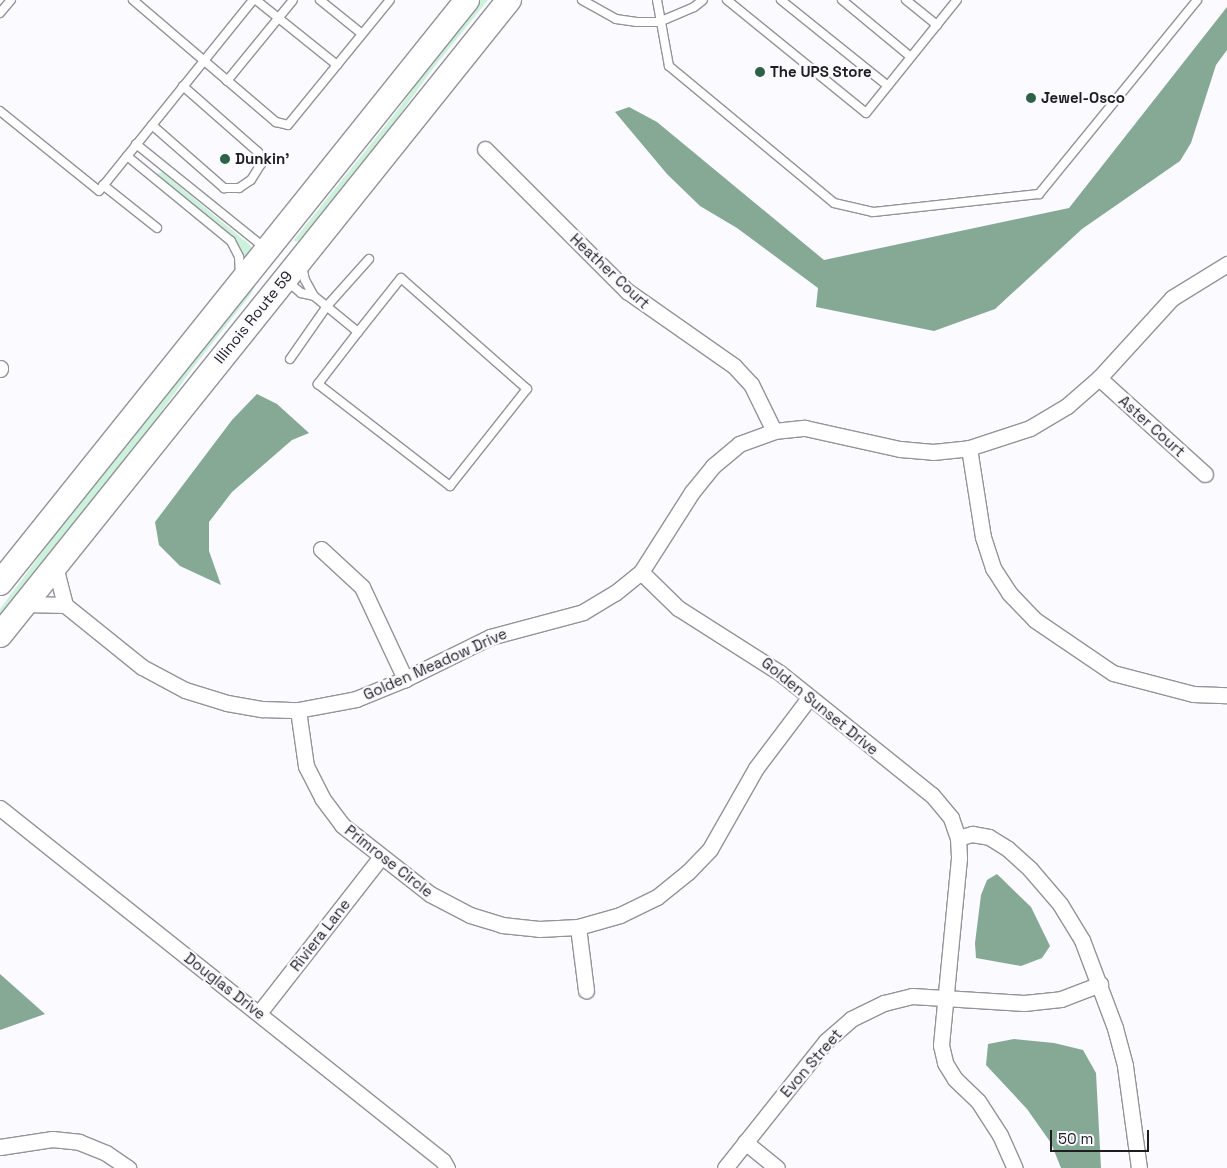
<!DOCTYPE html>
<html>
<head>
<meta charset="utf-8">
<style>
	body { margin:0 }
	#map { position:relative; width:1227px; height:1168px; overflow:hidden; background:#fafaff; font-family:"Space Grotesk",sans-serif }
	div>[style] { position:absolute }
	[style*='--x'] { left:calc(var(--x)*1px); top:calc(var(--y)*1px); width:calc(var(--w)*1px); rotate:calc(var(--a)*1deg) }
	.green>* { inset:0; background:#ccf2db }
	.water>* { inset:0; background:#85a994 }
	.roads { filter:drop-shadow(1px 0 #93939a) drop-shadow(-1px 0 #93939a) drop-shadow(0 1px #93939a) drop-shadow(0 -1px #93939a) }
	.lane>* { height:8px; margin:-4px; padding:0 4px; transform-origin:4px; border-radius:4px; background:#fff }
	.street>* { height:15px; margin:-7.5px; padding:0 7.5px; transform-origin:7.5px; border-radius:7.5px; background:#fff }
	.primary>* { height:24px; margin:-12px; padding:0 12px; transform-origin:12px; border-radius:12px; background:#fff }
	.dots>* { width:14px; height:14px; translate:-50% -50%; box-sizing:border-box; border:2px solid #fafaff; border-radius:50% }
	span { translate:-50% -50%; white-space:nowrap; text-align:center; line-height:1.15; -webkit-text-stroke:4.5px #fafaff; paint-order:stroke }
	.poi-label { font-size:15px; color:#1e1e21; font-weight:700 }
	.left { translate:0 -50%; text-align:left }
	.street-label { font-size:15px; color:#1e1e21 }
	.scale { position:absolute; left:1050px; top:1130px; width:99px; height:22px; box-sizing:border-box; border:2px solid #1e1e21; border-top:0; padding-left:6px; font-size:15px; line-height:18px; white-space:nowrap; color:#1e1e21; -webkit-text-stroke:4px #fafaff; paint-order:stroke }
</style>
</head>
<body>
<div id="map">
	<div class="green">
		<div style="clip-path:polygon(478px 0,488px 0,431px 71px,360px 170px,308px 234px,296px 242px,294px 240px,394px 115px)"></div>
		<div style="clip-path:polygon(162px 172px,250px 245px,252px 249px,244px 260px,230px 234px,160px 178px,157px 174px)"></div>
		<div style="clip-path:polygon(259px 277px,251px 294px,192px 369px,108px 486px,0 621px,0 609px,89px 489px)"></div>
	</div>
	<div class="water">
		<div style="clip-path:polygon(1227px 7px,1227px 50px,1216px 65px,1191px 143px,1180px 161px,1082px 229px,995px 309px,934px 331px,816px 307px,818px 288px,737px 228px,700px 206px,667px 174px,615px 112px,629px 107px,657px 122px,824px 260px,1069px 208px)"></div>
		<div style="clip-path:polygon(257px 394px,277px 404px,309px 433px,292px 440px,232px 492px,209px 522px,209px 551px,221px 585px,180px 566px,159px 545px,155px 522px,232px 420px)"></div>
		<div style="clip-path:polygon(997px 874px,1031px 907px,1050px 946px,1042px 958px,1021px 966px,976px 958px,975px 943px,981px 895px,987px 880px)"></div>
		<div style="clip-path:polygon(0 974px,45px 1014px,0 1030px)"></div>
		<div style="clip-path:polygon(1014px 1039px,1054px 1043px,1083px 1050px,1096px 1073px,1101px 1168px,1061px 1168px,1051px 1143px,1027px 1109px,986px 1065px,988px 1044px)"></div>
	</div>
	<div class="roads">
		<div class="lane">
			<div style="--x:133;--y:0;--w:188;--a:40.5"></div>
			<div style="--x:276;--y:122;--w:12;--a:14"></div>
			<div style="--x:288;--y:125;--w:161;--a:-50.8"></div>
			<div style="--x:256;--y:0;--w:104;--a:38.7"></div>
			<div style="--x:320;--y:0;--w:54;--a:39"></div>
			<div style="--x:582;--y:0;--w:39;--a:29"></div>
			<div style="--x:616;--y:19;--w:21;--a:8"></div>
			<div style="--x:637;--y:22;--w:22;--a:0"></div>
			<div style="--x:659;--y:22;--w:38;--a:-23"></div>
			<div style="--x:694;--y:7;--w:11;--a:-38"></div>
			<div style="--x:657;--y:0;--w:67;--a:79.7"></div>
			<div style="--x:669;--y:66;--w:214;--a:39.7"></div>
			<div style="--x:834;--y:203;--w:40;--a:13"></div>
			<div style="--x:873;--y:212;--w:167;--a:-6.2"></div>
			<div style="--x:1039;--y:194;--w:250;--a:-50.8"></div>
			<div style="--x:727;--y:0;--w:179;--a:39.1"></div>
			<div style="--x:866;--y:113;--w:145;--a:-51.2"></div>
			<div style="--x:781;--y:0;--w:137;--a:38.8"></div>
			<div style="--x:842;--y:0;--w:89;--a:39.6"></div>
			<div style="--x:906;--y:0;--w:40;--a:39"></div>
			<div style="--x:0;--y:13;--w:17;--a:-50"></div>
			<div style="--x:227;--y:81;--w:104;--a:-50.8"></div>
			<div style="--x:0;--y:111;--w:127;--a:38.9"></div>
			<div style="--x:99;--y:191;--w:245;--a:-51.1"></div>
			<div style="--x:152;--y:125;--w:96;--a:41.2"></div>
			<div style="--x:224;--y:188;--w:15;--a:0"></div>
			<div style="--x:239;--y:188;--w:14;--a:-34"></div>
			<div style="--x:251;--y:180;--w:19;--a:-58"></div>
			<div style="--x:261;--y:164;--w:12;--a:-104"></div>
			<div style="--x:258;--y:152;--w:100;--a:-138.7"></div>
			<div style="--x:136;--y:144;--w:166;--a:38.9"></div>
			<div style="--x:127;--y:156;--w:134;--a:39.3"></div>
			<div style="--x:231;--y:241;--w:18;--a:63"></div>
			<div style="--x:239;--y:257;--w:18;--a:87"></div>
			<div style="--x:103;--y:185;--w:69;--a:38.5"></div>
			<div style="--x:302;--y:265;--w:15;--a:79"></div>
			<div style="--x:305;--y:280;--w:18;--a:61"></div>
			<div style="--x:314;--y:296;--w:57;--a:39.3"></div>
			<div style="--x:358;--y:332;--w:66;--a:127.6"></div>
			<div style="--x:318;--y:384;--w:167;--a:37.7"></div>
			<div style="--x:450;--y:486;--w:124;--a:-51.6"></div>
			<div style="--x:527;--y:389;--w:168;--a:-138.6"></div>
			<div style="--x:401;--y:278;--w:69;--a:128.5"></div>
			<div style="--x:288;--y:282;--w:17;--a:40"></div>
			<div style="--x:301;--y:293;--w:13;--a:13"></div>
			<div style="--x:290;--y:359;--w:65;--a:-55.1"></div>
			<div style="--x:327;--y:306;--w:63;--a:-48.2"></div>
		</div>
		<div class="street">
			<div style="--x:485;--y:149;--w:201;--a:45"></div>
			<div style="--x:627;--y:291;--w:131;--a:35"></div>
			<div style="--x:734;--y:366;--w:25;--a:47"></div>
			<div style="--x:751;--y:384;--w:52;--a:63.9"></div>
			<div style="--x:0;--y:368;--w:1;--a:90"></div>
			<div style="--x:1099;--y:378;--w:143;--a:42.2"></div>
			<div style="--x:969;--y:448;--w:90;--a:81.1"></div>
			<div style="--x:983;--y:537;--w:33;--a:72"></div>
			<div style="--x:993;--y:568;--w:30;--a:57"></div>
			<div style="--x:1009;--y:593;--w:37;--a:46"></div>
			<div style="--x:1035;--y:620;--w:94;--a:34.2"></div>
			<div style="--x:1113;--y:673;--w:83;--a:14.7"></div>
			<div style="--x:1193;--y:694;--w:34;--a:2"></div>
			<div style="--x:321;--y:549;--w:56;--a:42.8"></div>
			<div style="--x:362;--y:587;--w:102;--a:64.9"></div>
			<div style="--x:55;--y:566;--w:40;--a:75.6"></div>
			<div style="--x:65;--y:605;--w:99;--a:38.8"></div>
			<div style="--x:142;--y:667;--w:49;--a:28.1"></div>
			<div style="--x:185;--y:690;--w:44;--a:17.2"></div>
			<div style="--x:227;--y:703;--w:36;--a:10"></div>
			<div style="--x:262;--y:709;--w:36;--a:2"></div>
			<div style="--x:298;--y:710;--w:59;--a:-10.7"></div>
			<div style="--x:356;--y:699;--w:53;--a:-22.2"></div>
			<div style="--x:405;--y:679;--w:95;--a:-26.3"></div>
			<div style="--x:490;--y:637;--w:96;--a:-15"></div>
			<div style="--x:583;--y:612;--w:37;--a:-31"></div>
			<div style="--x:615;--y:593;--w:33;--a:-39"></div>
			<div style="--x:641;--y:572;--w:95;--a:-57.5"></div>
			<div style="--x:692;--y:492;--w:33;--a:-51"></div>
			<div style="--x:713;--y:466;--w:34;--a:-40"></div>
			<div style="--x:739;--y:444;--w:37;--a:-20"></div>
			<div style="--x:774;--y:431;--w:31;--a:-6"></div>
			<div style="--x:805;--y:428;--w:97;--a:12.5"></div>
			<div style="--x:900;--y:449;--w:33;--a:5"></div>
			<div style="--x:933;--y:452;--w:36;--a:-6"></div>
			<div style="--x:969;--y:448;--w:64;--a:-18.2"></div>
			<div style="--x:1030;--y:428;--w:43;--a:-30.7"></div>
			<div style="--x:1067;--y:406;--w:43;--a:-41.2"></div>
			<div style="--x:1099;--y:378;--w:108;--a:-47.6"></div>
			<div style="--x:1172;--y:298;--w:65;--a:-31.7"></div>
			<div style="--x:641;--y:572;--w:52;--a:44.2"></div>
			<div style="--x:678;--y:608;--w:121;--a:32.5"></div>
			<div style="--x:780;--y:673;--w:195;--a:38.8"></div>
			<div style="--x:932;--y:795;--w:30;--a:50"></div>
			<div style="--x:951;--y:818;--w:21;--a:71"></div>
			<div style="--x:958;--y:838;--w:20;--a:87"></div>
			<div style="--x:959;--y:858;--w:188;--a:95.5"></div>
			<div style="--x:941;--y:1045;--w:18;--a:77"></div>
			<div style="--x:945;--y:1063;--w:19;--a:58"></div>
			<div style="--x:955;--y:1079;--w:32;--a:44"></div>
			<div style="--x:978;--y:1101;--w:40;--a:57.1"></div>
			<div style="--x:1000;--y:1135;--w:36;--a:66"></div>
			<div style="--x:25;--y:604;--w:40;--a:1.4"></div>
			<div style="--x:298;--y:710;--w:57;--a:81.9"></div>
			<div style="--x:306;--y:766;--w:36;--a:63"></div>
			<div style="--x:322;--y:798;--w:34;--a:53"></div>
			<div style="--x:342;--y:825;--w:112;--a:38.1"></div>
			<div style="--x:430;--y:894;--w:45;--a:27.7"></div>
			<div style="--x:470;--y:915;--w:34;--a:17"></div>
			<div style="--x:502;--y:925;--w:37;--a:6"></div>
			<div style="--x:539;--y:929;--w:39;--a:-3"></div>
			<div style="--x:578;--y:927;--w:44;--a:-15.9"></div>
			<div style="--x:620;--y:915;--w:41;--a:-25.9"></div>
			<div style="--x:657;--y:897;--w:40;--a:-39"></div>
			<div style="--x:688;--y:872;--w:32;--a:-46"></div>
			<div style="--x:710;--y:849;--w:93;--a:-60.4"></div>
			<div style="--x:756;--y:768;--w:88;--a:-52.9"></div>
			<div style="--x:0;--y:808;--w:566;--a:38.55"></div>
			<div style="--x:443;--y:1161;--w:8;--a:60"></div>
			<div style="--x:958;--y:838;--w:15;--a:-16"></div>
			<div style="--x:972;--y:834;--w:17;--a:10"></div>
			<div style="--x:989;--y:837;--w:22;--a:32"></div>
			<div style="--x:1008;--y:849;--w:30;--a:42"></div>
			<div style="--x:1030;--y:869;--w:46;--a:49.4"></div>
			<div style="--x:1060;--y:904;--w:42;--a:58.6"></div>
			<div style="--x:1082;--y:940;--w:94;--a:69.4"></div>
			<div style="--x:1115;--y:1028;--w:39;--a:75"></div>
			<div style="--x:1125;--y:1066;--w:103;--a:82.2"></div>
			<div style="--x:578;--y:927;--w:64;--a:82.8"></div>
			<div style="--x:259;--y:1013;--w:198;--a:-52"></div>
			<div style="--x:745;--y:1142;--w:41;--a:39.1"></div>
			<div style="--x:0;--y:1147;--w:53;--a:-8.7"></div>
			<div style="--x:52;--y:1139;--w:27;--a:6"></div>
			<div style="--x:79;--y:1142;--w:29;--a:22"></div>
			<div style="--x:106;--y:1153;--w:27;--a:34"></div>
			<div style="--x:725;--y:1168;--w:162;--a:-51.5"></div>
			<div style="--x:826;--y:1041;--w:33;--a:-41"></div>
			<div style="--x:851;--y:1019;--w:37;--a:-26"></div>
			<div style="--x:884;--y:1003;--w:29;--a:-14"></div>
			<div style="--x:912;--y:996;--w:112;--a:3.6"></div>
			<div style="--x:1024;--y:1003;--w:37;--a:-6"></div>
			<div style="--x:1061;--y:999;--w:42;--a:-21"></div>
		</div>
		<div class="primary">
			<div style="--x:0;--y:583;--w:747;--a:-51.3"></div>
			<div style="--x:0;--y:635;--w:814;--a:-51.29"></div>
		</div>
	</div>
	<div class="dots">
		<div style="left:760px;top:72px;background:#2e6247"></div>
		<div style="left:1031px;top:98px;background:#2e6247"></div>
		<div style="left:225px;top:159px;background:#2e6247"></div>
	</div>
	<div class="poi-label">
		<span class="left" style="left:770px;top:72px">The UPS Store</span>
		<span class="left" style="left:1041px;top:98px">Jewel-Osco</span>
		<span class="left" style="left:235px;top:159px">Dunkin'</span>
	</div>
	<div class="street-label">
		<span style="left:610px;top:271px;rotate:43deg">Heather Court</span>
		<span style="left:253px;top:317px;rotate:-51deg">Illinois Route 59</span>
		<span style="left:1152px;top:426px;rotate:42deg">Aster Court</span>
		<span style="left:435px;top:664px;rotate:-24deg">Golden Meadow Drive</span>
		<span style="left:820px;top:706px;rotate:39deg">Golden Sunset Drive</span>
		<span style="left:389px;top:861px;rotate:38deg">Primrose Circle</span>
		<span style="left:320px;top:935px;rotate:-52deg">Riviera Lane</span>
		<span style="left:225px;top:986px;rotate:38deg">Douglas Drive</span>
		<span style="left:811px;top:1063px;rotate:-49deg">Evon Street</span>
	</div>
	<div class="scale">50 m</div>
</div>
</body>
</html>
